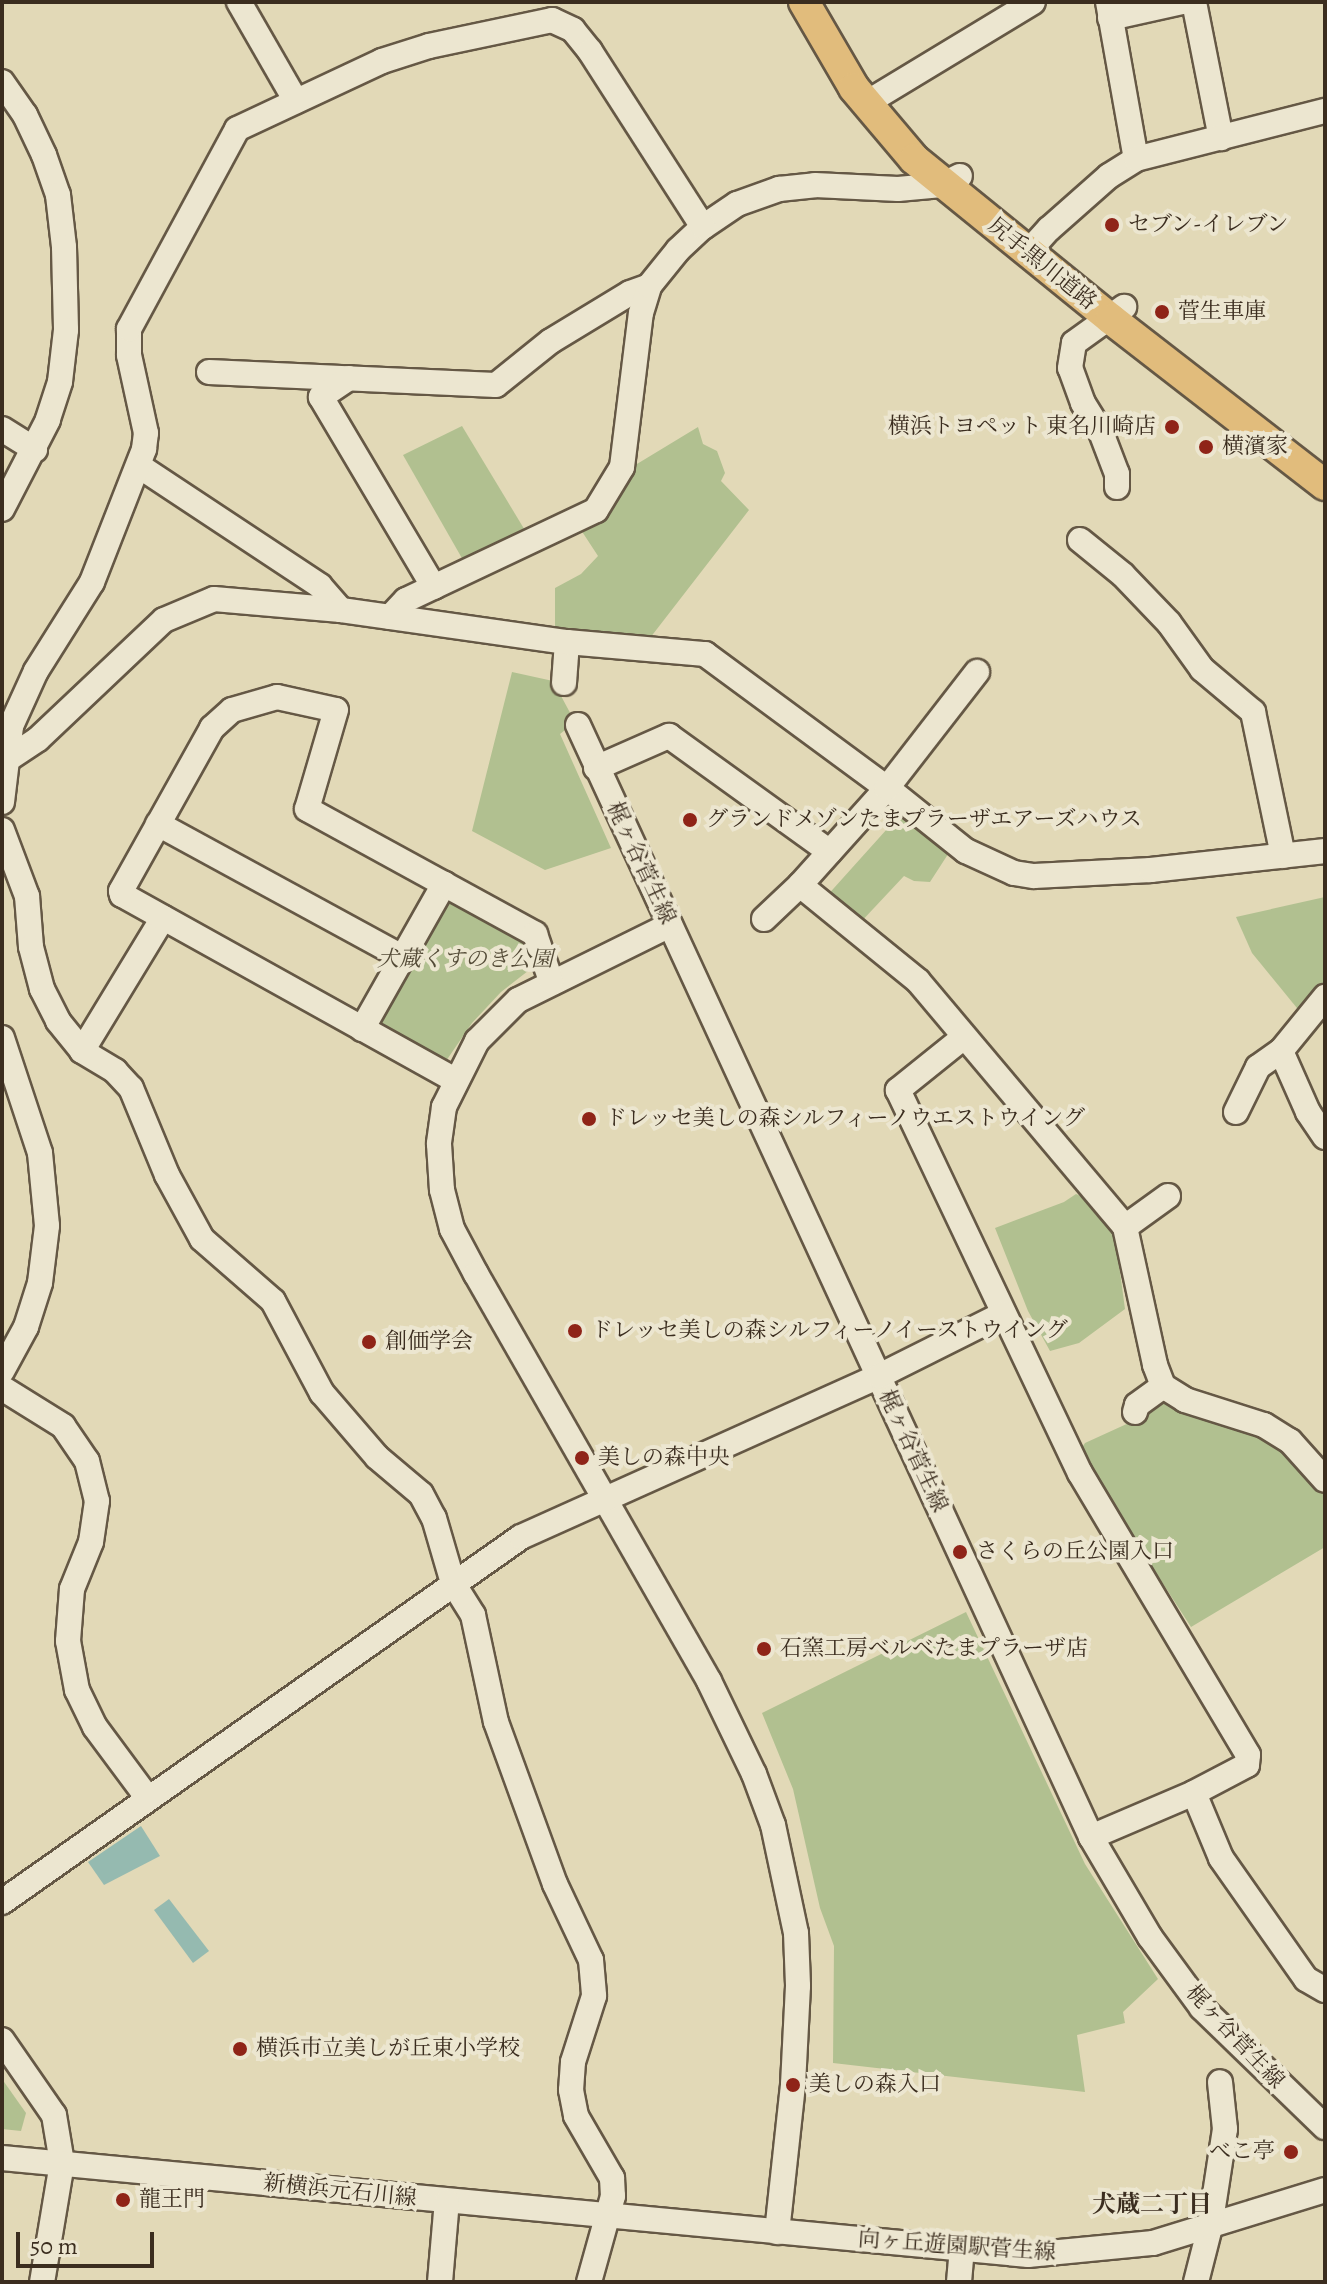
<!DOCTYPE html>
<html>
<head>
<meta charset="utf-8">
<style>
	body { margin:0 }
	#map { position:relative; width:1327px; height:2284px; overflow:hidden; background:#e2d9b7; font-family:Alegreya,"Noto Serif JP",serif }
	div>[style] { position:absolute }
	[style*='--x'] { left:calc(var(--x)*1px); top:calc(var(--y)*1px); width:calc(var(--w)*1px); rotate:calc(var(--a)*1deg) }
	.green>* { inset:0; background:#b1c090 }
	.water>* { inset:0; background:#95bab0 }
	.roads { filter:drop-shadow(2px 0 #655845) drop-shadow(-2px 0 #655845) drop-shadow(0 2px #655845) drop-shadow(0 -2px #655845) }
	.minor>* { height:24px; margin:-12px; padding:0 12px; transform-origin:12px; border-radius:12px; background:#ece6d0 }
	.major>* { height:30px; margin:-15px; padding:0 15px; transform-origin:15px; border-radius:15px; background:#e1bc7c }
	.dots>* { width:22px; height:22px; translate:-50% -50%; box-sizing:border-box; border:4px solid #ece6d0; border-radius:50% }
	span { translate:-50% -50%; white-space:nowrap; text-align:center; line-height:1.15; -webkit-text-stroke:8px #ece6d0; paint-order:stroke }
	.poi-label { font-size:22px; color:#3b2d1f }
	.left { translate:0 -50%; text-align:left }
	.right { translate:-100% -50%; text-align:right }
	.street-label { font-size:22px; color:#3b2d1f }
	.park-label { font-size:22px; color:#534a36; font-style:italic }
	.neighbourhood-label { font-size:24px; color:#3b2d1f; font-weight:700 }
	.frame { position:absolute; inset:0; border:4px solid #3b2d1f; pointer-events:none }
	.scale { position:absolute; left:16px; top:2232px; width:138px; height:36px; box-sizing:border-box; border:4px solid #3b2d1f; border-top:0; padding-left:10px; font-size:24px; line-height:28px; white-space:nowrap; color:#3b2d1f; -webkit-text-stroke:6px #ece6d0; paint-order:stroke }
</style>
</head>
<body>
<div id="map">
	<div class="green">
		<div style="clip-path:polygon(462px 426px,526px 532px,463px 560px,403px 455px)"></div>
		<div style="clip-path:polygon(698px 427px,703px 444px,717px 451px,725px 473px,721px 481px,749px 510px,650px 638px,555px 627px,555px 588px,581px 574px,598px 556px,581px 530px,632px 467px)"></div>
		<div style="clip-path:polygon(512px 672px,553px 681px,575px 722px,560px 734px,611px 848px,545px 870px,472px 831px)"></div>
		<div style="clip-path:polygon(905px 809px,952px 848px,930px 882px,914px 881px,904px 876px,859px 924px,825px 898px)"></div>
		<div style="clip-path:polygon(453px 897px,525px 937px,537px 964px,501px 992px,472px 1023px,446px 1061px,383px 1028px,381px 1020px,443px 902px)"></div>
		<div style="clip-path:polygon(1325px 897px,1325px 987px,1301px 1013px,1252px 953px,1236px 917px)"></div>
		<div style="clip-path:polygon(1076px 1194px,1083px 1197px,1115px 1235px,1125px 1309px,1079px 1343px,1050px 1351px,1028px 1311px,995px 1228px,1064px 1202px)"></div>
		<div style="clip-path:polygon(1165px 1400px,1272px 1440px,1312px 1474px,1325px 1493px,1325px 1547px,1191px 1627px,1087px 1466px,1081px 1449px,1085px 1443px,1131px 1422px,1158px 1401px)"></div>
		<div style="clip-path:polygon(966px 1612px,1085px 1864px,1158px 1979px,1123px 2012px,1125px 2023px,1077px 2035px,1085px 2092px,833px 2063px,834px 1946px,820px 1908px,793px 1789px,762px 1713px)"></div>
		<div style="clip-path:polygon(2px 2079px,26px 2113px,21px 2131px,2px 2129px)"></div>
	</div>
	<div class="water">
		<div style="clip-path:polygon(141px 1826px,160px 1856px,104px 1885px,88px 1862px)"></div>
		<div style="clip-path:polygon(169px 1899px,209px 1951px,193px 1963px,154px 1910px)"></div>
	</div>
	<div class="roads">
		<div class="minor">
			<div style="--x:239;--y:2;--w:114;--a:60.1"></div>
			<div style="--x:1108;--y:2;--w:159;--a:79.9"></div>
			<div style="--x:1194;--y:2;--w:139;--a:78.8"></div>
			<div style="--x:1110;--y:18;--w:75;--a:-12.4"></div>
			<div style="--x:2;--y:82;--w:40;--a:55.1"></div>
			<div style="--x:25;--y:115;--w:44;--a:64.6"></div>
			<div style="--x:44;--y:155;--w:42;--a:70.7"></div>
			<div style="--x:58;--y:195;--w:52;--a:83.4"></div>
			<div style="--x:64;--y:247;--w:83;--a:88.6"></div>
			<div style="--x:66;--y:330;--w:52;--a:96.6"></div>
			<div style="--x:60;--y:382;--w:40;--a:108"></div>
			<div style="--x:48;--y:420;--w:100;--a:117.3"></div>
			<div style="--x:878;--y:96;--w:181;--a:-31.2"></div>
			<div style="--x:1028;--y:252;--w:31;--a:-48"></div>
			<div style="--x:1049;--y:229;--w:80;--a:-41.5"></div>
			<div style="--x:1109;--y:176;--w:32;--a:-32"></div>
			<div style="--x:1136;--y:159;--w:195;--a:-14.3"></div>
			<div style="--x:209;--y:372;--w:287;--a:2.6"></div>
			<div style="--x:496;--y:385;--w:70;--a:-38.7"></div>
			<div style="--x:551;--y:341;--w:92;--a:-31.3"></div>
			<div style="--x:630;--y:293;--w:20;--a:-20"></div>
			<div style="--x:349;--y:378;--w:34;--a:146"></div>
			<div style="--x:321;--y:397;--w:221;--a:59.3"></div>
			<div style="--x:2;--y:429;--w:39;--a:32"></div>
			<div style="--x:139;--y:466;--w:217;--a:33.5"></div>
			<div style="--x:320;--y:586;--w:32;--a:49"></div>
			<div style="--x:1117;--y:487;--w:13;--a:-90"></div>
			<div style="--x:1117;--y:474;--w:45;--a:-110.9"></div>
			<div style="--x:1101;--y:432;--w:34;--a:-122"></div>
			<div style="--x:1083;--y:403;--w:37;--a:-110"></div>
			<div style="--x:1070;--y:368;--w:25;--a:-81"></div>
			<div style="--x:1074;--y:343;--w:62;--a:-35.8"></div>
			<div style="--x:1080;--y:540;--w:55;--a:39.1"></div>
			<div style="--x:1123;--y:575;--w:66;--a:46.2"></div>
			<div style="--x:1169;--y:623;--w:57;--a:54.3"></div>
			<div style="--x:1202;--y:669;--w:67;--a:40.1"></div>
			<div style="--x:1253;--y:712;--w:147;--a:78.2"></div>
			<div style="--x:390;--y:617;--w:23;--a:-47"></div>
			<div style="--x:406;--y:600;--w:210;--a:-25.3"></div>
			<div style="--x:596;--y:510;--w:50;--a:-58.8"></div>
			<div style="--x:622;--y:467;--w:155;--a:-83"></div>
			<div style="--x:641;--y:313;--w:28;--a:-73"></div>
			<div style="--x:649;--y:286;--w:46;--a:-51.1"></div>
			<div style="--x:678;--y:250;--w:34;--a:-43"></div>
			<div style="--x:703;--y:227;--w:41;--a:-34.1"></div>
			<div style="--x:737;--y:204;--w:45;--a:-19.7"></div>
			<div style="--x:779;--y:189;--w:36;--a:-6"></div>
			<div style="--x:815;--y:185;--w:83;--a:2.8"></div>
			<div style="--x:898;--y:189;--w:44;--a:-5.2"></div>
			<div style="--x:942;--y:185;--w:20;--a:-27"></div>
			<div style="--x:564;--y:683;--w:41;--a:-85.8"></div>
			<div style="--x:578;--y:725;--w:1225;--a:65.23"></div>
			<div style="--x:1091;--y:1837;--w:116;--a:59.5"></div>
			<div style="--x:1150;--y:1937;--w:88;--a:53.8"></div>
			<div style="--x:1202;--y:2008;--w:171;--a:44.1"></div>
			<div style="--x:2;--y:763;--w:43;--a:-33.7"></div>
			<div style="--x:38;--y:739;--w:173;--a:-43.4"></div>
			<div style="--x:164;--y:620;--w:54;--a:-22.8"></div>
			<div style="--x:214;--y:599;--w:127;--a:5"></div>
			<div style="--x:341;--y:610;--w:228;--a:8.1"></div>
			<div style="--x:567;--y:642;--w:139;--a:5"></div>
			<div style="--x:705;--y:654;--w:226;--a:36.4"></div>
			<div style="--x:887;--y:788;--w:101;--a:38.6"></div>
			<div style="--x:966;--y:851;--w:53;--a:24.6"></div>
			<div style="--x:1014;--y:873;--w:20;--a:9"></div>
			<div style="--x:1034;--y:876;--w:117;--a:-2.9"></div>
			<div style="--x:1151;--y:870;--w:175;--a:-6.2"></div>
			<div style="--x:596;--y:768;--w:80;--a:-23.7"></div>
			<div style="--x:669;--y:736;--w:198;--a:35.8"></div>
			<div style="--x:2;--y:802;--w:77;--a:-83.2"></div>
			<div style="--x:11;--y:726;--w:60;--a:-65.6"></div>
			<div style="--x:36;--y:671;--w:105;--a:-57.8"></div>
			<div style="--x:92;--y:582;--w:143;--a:-68.6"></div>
			<div style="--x:144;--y:449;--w:16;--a:-83"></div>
			<div style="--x:146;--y:433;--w:80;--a:-102.3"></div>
			<div style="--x:129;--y:355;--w:26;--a:-90"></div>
			<div style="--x:129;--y:329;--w:227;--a:-61.6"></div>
			<div style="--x:237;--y:129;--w:160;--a:-25.1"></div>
			<div style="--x:382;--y:61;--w:49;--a:-17.7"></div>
			<div style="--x:429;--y:46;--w:126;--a:-11.9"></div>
			<div style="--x:552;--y:20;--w:23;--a:25"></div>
			<div style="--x:573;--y:30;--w:27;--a:51"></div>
			<div style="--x:590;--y:51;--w:209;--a:57.3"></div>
			<div style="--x:158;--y:824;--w:278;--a:28.6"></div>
			<div style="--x:2;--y:830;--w:71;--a:69.3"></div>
			<div style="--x:27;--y:896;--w:51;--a:85.5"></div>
			<div style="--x:31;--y:947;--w:43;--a:75.3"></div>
			<div style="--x:42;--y:989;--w:36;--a:63"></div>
			<div style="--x:58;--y:1021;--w:38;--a:51"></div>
			<div style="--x:82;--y:1051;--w:39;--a:31"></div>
			<div style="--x:115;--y:1071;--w:23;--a:47"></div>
			<div style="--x:131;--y:1088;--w:94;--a:67.5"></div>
			<div style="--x:167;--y:1175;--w:73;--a:61.3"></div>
			<div style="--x:202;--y:1239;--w:94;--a:41.1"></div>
			<div style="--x:273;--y:1301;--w:104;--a:62"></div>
			<div style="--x:322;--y:1393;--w:84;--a:49.3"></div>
			<div style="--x:377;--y:1457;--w:57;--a:40.1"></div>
			<div style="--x:421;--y:1494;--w:27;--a:62"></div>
			<div style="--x:434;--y:1518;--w:68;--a:73.7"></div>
			<div style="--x:453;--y:1583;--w:38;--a:58"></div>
			<div style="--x:473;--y:1615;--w:109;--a:77.9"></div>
			<div style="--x:496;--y:1722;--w:172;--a:70"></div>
			<div style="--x:555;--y:1884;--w:84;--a:64.7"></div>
			<div style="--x:591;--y:1960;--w:36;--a:85"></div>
			<div style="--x:594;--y:1996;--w:69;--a:107.7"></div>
			<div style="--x:573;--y:2062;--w:28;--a:94"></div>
			<div style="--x:571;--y:2090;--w:26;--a:79"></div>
			<div style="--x:576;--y:2116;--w:72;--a:59.9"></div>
			<div style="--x:612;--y:2178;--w:18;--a:87"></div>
			<div style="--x:613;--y:2196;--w:89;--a:105.6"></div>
			<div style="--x:800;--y:885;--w:152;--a:39.1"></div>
			<div style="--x:918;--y:981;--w:322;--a:49.9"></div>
			<div style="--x:1125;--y:1227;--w:141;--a:77.7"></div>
			<div style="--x:1155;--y:1365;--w:22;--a:69"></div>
			<div style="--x:1163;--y:1386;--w:26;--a:32"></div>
			<div style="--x:1185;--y:1400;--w:83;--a:17.6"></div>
			<div style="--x:1264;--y:1425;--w:31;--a:32"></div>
			<div style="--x:1290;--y:1441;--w:52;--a:48.1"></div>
			<div style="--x:764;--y:919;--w:50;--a:-43.4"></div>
			<div style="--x:800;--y:885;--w:130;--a:-48.1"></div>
			<div style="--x:887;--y:788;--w:147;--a:-52.2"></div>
			<div style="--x:670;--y:925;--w:169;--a:153.7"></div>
			<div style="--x:518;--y:1000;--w:58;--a:135"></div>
			<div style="--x:477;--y:1041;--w:74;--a:116.6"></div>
			<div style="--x:444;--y:1107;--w:37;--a:98"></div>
			<div style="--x:439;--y:1144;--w:46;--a:86.3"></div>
			<div style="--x:442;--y:1190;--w:40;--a:75.6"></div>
			<div style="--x:452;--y:1229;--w:51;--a:61.9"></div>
			<div style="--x:476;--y:1274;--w:469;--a:60.2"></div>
			<div style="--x:709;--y:1681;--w:103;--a:64.2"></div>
			<div style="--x:754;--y:1774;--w:54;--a:69.6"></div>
			<div style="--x:773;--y:1825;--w:110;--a:78"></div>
			<div style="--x:796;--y:1933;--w:53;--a:87.8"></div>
			<div style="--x:798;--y:1986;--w:99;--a:92.9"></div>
			<div style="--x:793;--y:2085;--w:148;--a:96.2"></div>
			<div style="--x:362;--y:1029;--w:167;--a:-60.5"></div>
			<div style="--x:964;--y:1037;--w:85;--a:141.2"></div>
			<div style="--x:898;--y:1090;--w:424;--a:64.6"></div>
			<div style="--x:1080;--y:1473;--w:328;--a:59.2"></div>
			<div style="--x:1248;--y:1755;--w:10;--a:96"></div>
			<div style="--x:1247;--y:1765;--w:60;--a:152.2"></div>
			<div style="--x:1194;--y:1793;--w:112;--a:156.9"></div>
			<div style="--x:2;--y:1038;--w:121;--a:71.7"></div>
			<div style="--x:40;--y:1153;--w:73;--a:84.5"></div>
			<div style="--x:47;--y:1226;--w:57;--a:97"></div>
			<div style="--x:40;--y:1283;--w:46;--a:107.7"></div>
			<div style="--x:26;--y:1327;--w:50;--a:118.6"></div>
			<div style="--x:82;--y:1051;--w:156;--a:-58.7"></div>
			<div style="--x:1281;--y:1051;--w:67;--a:66.1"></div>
			<div style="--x:1308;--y:1112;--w:30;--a:56"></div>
			<div style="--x:455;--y:1080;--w:381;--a:-150.9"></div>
			<div style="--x:122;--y:895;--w:4;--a:-104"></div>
			<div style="--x:121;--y:891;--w:187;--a:-60.8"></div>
			<div style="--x:212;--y:728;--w:27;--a:-42"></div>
			<div style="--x:232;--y:710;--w:47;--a:-16.1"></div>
			<div style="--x:277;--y:697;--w:60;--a:12.4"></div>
			<div style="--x:336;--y:710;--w:103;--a:106.3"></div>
			<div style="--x:307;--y:809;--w:260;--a:28.7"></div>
			<div style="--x:535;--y:934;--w:50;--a:71.2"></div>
			<div style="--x:1236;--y:1112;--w:50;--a:-63.9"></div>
			<div style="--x:1258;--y:1067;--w:28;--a:-35"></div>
			<div style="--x:1281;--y:1051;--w:70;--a:-50.8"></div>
			<div style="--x:1125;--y:1227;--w:53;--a:-35.8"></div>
			<div style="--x:2;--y:1388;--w:72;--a:31.9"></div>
			<div style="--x:63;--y:1426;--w:42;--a:55.6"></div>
			<div style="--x:87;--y:1461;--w:41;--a:76"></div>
			<div style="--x:97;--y:1501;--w:41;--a:98.3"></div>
			<div style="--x:91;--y:1542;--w:51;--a:112"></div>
			<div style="--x:72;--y:1589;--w:52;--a:94.4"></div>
			<div style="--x:68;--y:1641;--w:50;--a:79.6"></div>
			<div style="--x:77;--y:1690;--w:41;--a:64.1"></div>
			<div style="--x:95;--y:1727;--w:87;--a:53.4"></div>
			<div style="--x:1135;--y:1412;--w:7;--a:-74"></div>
			<div style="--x:1137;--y:1405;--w:32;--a:-36"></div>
			<div style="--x:1194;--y:1793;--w:70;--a:67.4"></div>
			<div style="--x:1221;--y:1858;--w:148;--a:54.9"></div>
			<div style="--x:1306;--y:1979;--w:22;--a:30"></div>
			<div style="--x:2;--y:1902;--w:634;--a:-35.12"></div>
			<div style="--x:521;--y:1537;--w:393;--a:-24.2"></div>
			<div style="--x:879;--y:1376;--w:139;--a:-26.6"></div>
			<div style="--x:2;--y:2040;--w:91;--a:55.3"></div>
			<div style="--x:54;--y:2115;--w:49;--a:80.5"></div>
			<div style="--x:62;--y:2163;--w:121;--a:99.5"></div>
			<div style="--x:2;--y:2158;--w:1031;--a:5.4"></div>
			<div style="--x:1028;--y:2255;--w:126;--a:-5.5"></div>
			<div style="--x:1153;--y:2243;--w:180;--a:-17.1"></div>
			<div style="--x:440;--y:2282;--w:81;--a:-85.1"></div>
			<div style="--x:959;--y:2282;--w:32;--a:-85"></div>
			<div style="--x:1196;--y:2282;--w:57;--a:-75.7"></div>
			<div style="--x:1210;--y:2227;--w:99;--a:-81.3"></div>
			<div style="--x:1225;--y:2129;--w:47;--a:-96.1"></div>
		</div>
		<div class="major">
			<div style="--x:804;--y:2;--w:99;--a:59.8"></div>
			<div style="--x:854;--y:88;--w:93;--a:49.8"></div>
			<div style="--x:914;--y:159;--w:254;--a:39.1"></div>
			<div style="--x:1111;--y:319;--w:271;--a:37.8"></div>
		</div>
	</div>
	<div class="dots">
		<div style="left:1112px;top:225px;background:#8f2418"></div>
		<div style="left:1162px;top:312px;background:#8f2418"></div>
		<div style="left:1172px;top:427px;background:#8f2418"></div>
		<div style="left:1206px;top:447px;background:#8f2418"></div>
		<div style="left:690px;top:820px;background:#8f2418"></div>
		<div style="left:589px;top:1119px;background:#8f2418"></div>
		<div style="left:575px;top:1331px;background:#8f2418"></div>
		<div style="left:369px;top:1342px;background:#8f2418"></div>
		<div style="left:582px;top:1458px;background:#8f2418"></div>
		<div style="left:960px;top:1552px;background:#8f2418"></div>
		<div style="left:764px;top:1649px;background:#8f2418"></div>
		<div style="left:240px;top:2049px;background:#8f2418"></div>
		<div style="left:793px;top:2085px;background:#8f2418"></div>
		<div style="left:1291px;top:2152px;background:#8f2418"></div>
		<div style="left:123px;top:2200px;background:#8f2418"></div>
	</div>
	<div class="poi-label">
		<span class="left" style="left:1128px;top:225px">セブン-イレブン</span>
		<span class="left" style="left:1178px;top:312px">菅生車庫</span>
		<span class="right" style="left:1156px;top:427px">横浜トヨペット 東名川崎店</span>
		<span class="left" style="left:1222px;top:447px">横濱家</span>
		<span class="left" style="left:706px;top:820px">グランドメゾンたまプラーザエアーズハウス</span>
		<span class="left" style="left:605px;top:1119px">ドレッセ美しの森シルフィーノウエストウイング</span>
		<span class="left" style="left:591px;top:1331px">ドレッセ美しの森シルフィーノイーストウイング</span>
		<span class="left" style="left:385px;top:1342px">創価学会</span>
		<span class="left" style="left:598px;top:1458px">美しの森中央</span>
		<span class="left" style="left:976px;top:1552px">さくらの丘公園入口</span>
		<span class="left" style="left:780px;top:1649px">石窯工房ベルベたまプラーザ店</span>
		<span class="left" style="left:256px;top:2049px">横浜市立美しが丘東小学校</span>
		<span class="left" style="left:809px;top:2085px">美しの森入口</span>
		<span class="right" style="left:1275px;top:2152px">べこ亭</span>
		<span class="left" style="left:139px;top:2200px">龍王門</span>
	</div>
	<div class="street-label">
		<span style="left:1042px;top:264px;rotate:39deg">尻手黒川道路</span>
		<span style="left:641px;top:863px;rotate:65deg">梶ヶ谷菅生線</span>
		<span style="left:913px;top:1451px;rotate:65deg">梶ヶ谷菅生線</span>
		<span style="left:1235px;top:2037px;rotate:47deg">梶ヶ谷菅生線</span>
		<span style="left:340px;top:2191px;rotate:6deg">新横浜元石川線</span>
		<span style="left:957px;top:2246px;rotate:4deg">向ヶ丘遊園駅菅生線</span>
	</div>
	<div class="park-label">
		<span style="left:465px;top:960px">犬蔵くすのき公園</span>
	</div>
	<div class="neighbourhood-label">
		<span style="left:1152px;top:2205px">犬蔵二丁目</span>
	</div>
	<div class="frame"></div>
	<div class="scale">50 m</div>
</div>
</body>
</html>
